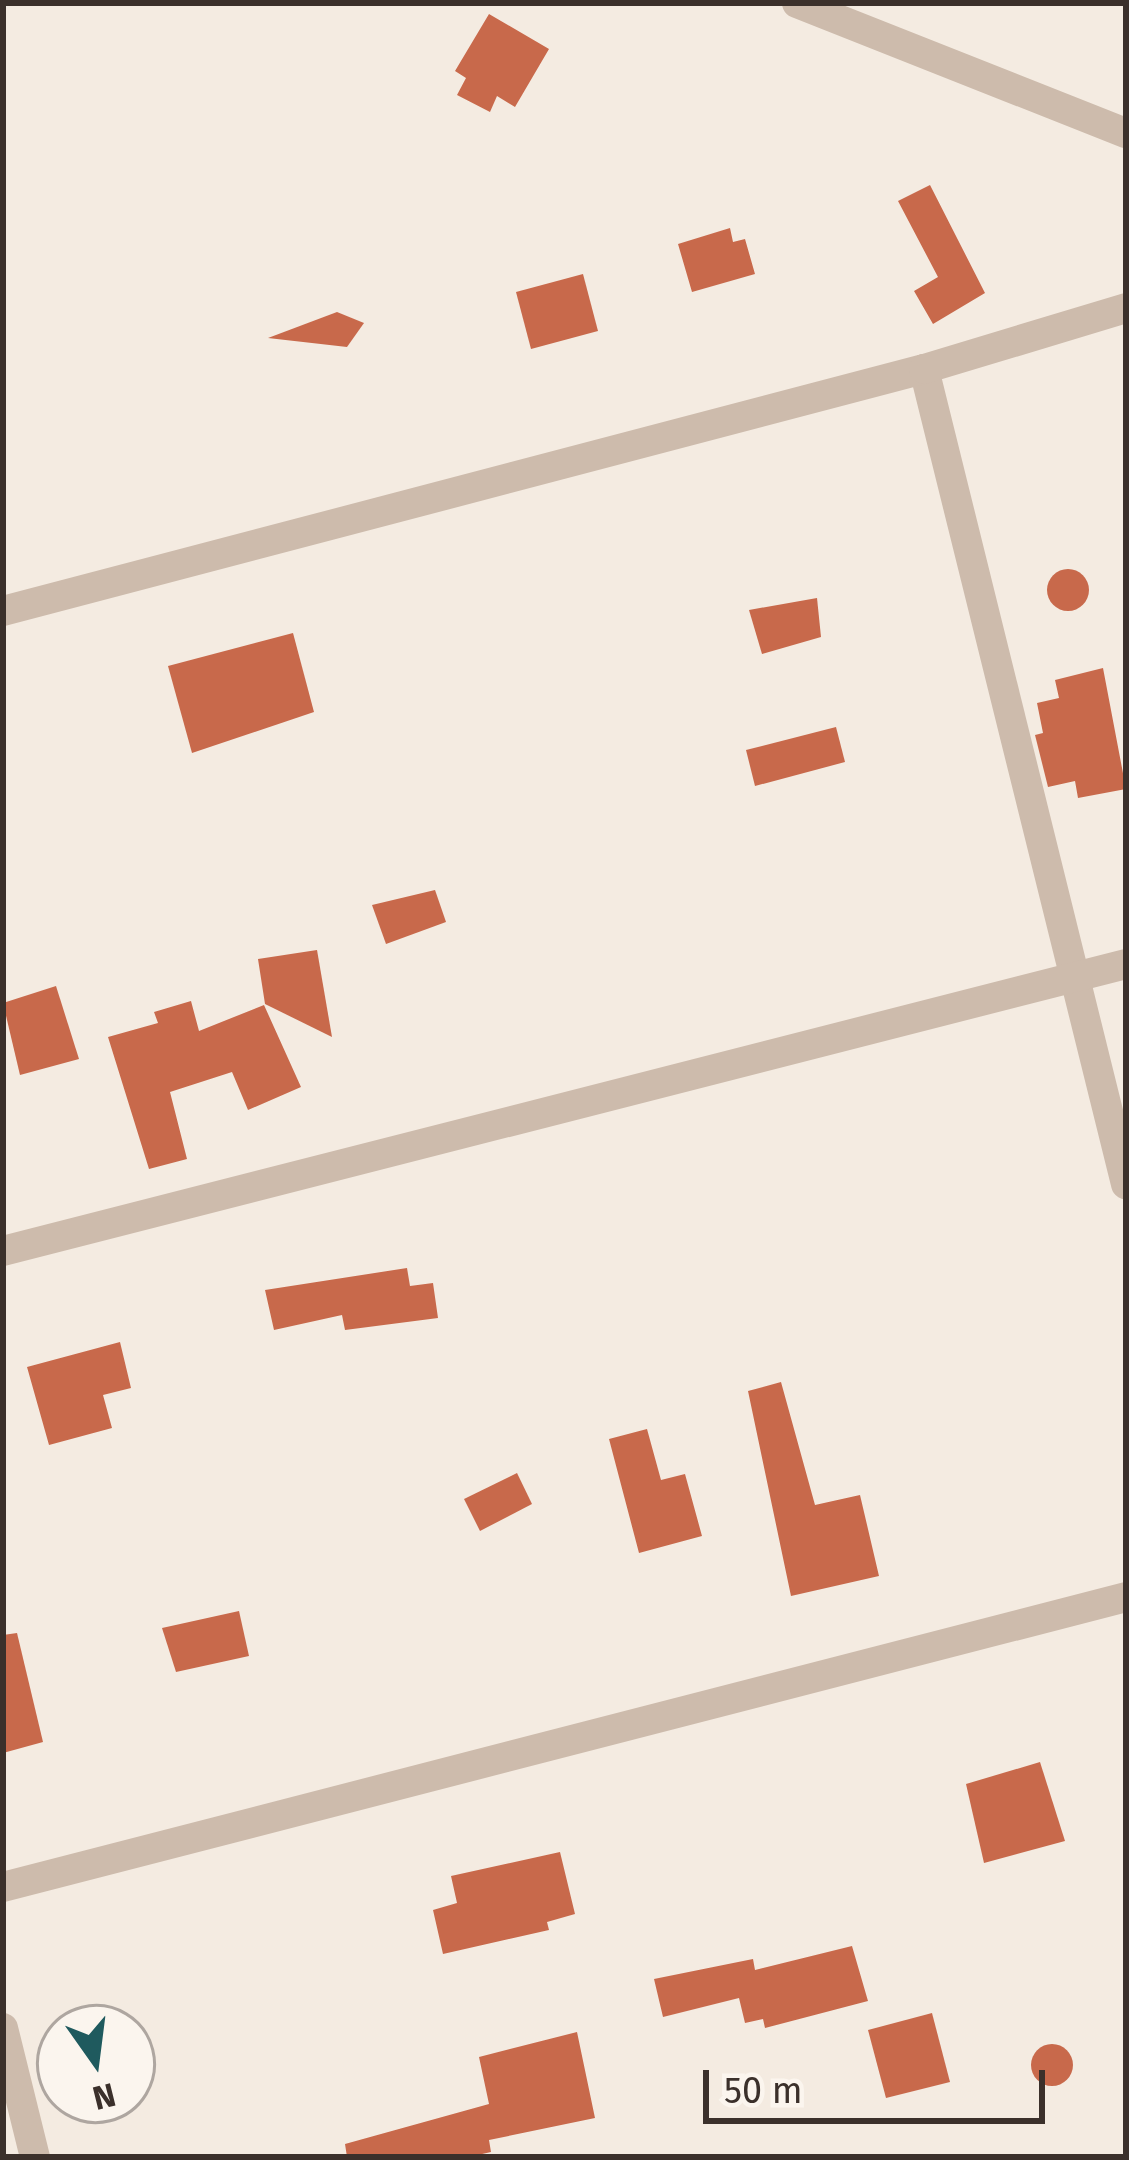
<!DOCTYPE html>
<html>
<head>
<meta charset="utf-8">
<style>
	body { margin:0 }
	#map { position:relative; width:1129px; height:2160px; overflow:hidden; background:#f4ebe1; font-family:"Fira Sans",sans-serif }
	div>[style] { position:absolute }
	[style*='--x'] { left:calc(var(--x)*1px); top:calc(var(--y)*1px); width:calc(var(--w)*1px); rotate:calc(var(--a)*1deg) }
	.building>* { inset:0; background:#c8694b }
	.round { border-radius:50% }
	.street>* { height:30px; margin:-15px; padding:0 15px; transform-origin:15px; border-radius:15px; background:#cdbbac }
	span { translate:-50% -50%; white-space:nowrap; text-align:center; line-height:1.15; -webkit-text-stroke:9px #fbf5ee; paint-order:stroke }
	.frame { position:absolute; inset:0; border:6px solid #3b302b; pointer-events:none }
	.north { position:absolute; left:36px; top:2004px; width:120px; height:120px; box-sizing:border-box; background:#fbf5ee; border:3px solid #aea6a0; border-radius:50%; rotate:166deg; font-size:33px; font-weight:700; line-height:48px; text-align:center; color:#3b302b }
	.north::after { content:''; display:block; margin:auto; width:42px; height:54px; background:#1f5a5e; clip-path:polygon(50% 0,100% 100%,50% 72%,0 100%) }
	.scale { position:absolute; left:703px; top:2070px; width:342px; height:54px; box-sizing:border-box; border:6px solid #3b302b; border-top:0; padding-left:15px; font-size:36px; line-height:42px; white-space:nowrap; color:#3b302b; -webkit-text-stroke:9px #fbf5ee; paint-order:stroke }
</style>
</head>
<body>
<div id="map">
	<div class="building">
		<div style="clip-path:polygon(489px 14px,549px 49px,515px 107px,497px 96px,490px 112px,457px 95px,466px 78px,455px 71px)"></div>
		<div style="clip-path:polygon(930px 185px,985px 293px,933px 324px,914px 291px,938px 277px,898px 201px)"></div>
		<div style="clip-path:polygon(730px 228px,733px 242px,745px 239px,755px 274px,692px 292px,678px 244px)"></div>
		<div style="clip-path:polygon(583px 274px,598px 331px,531px 349px,516px 292px)"></div>
		<div style="clip-path:polygon(337px 312px,364px 323px,347px 347px,268px 338px)"></div>
		<div class="round" style="left:1047px;top:569px;width:42px;height:42px"></div>
		<div style="clip-path:polygon(817px 598px,821px 637px,762px 654px,749px 610px)"></div>
		<div style="clip-path:polygon(293px 633px,314px 712px,192px 753px,168px 666px)"></div>
		<div style="clip-path:polygon(1103px 668px,1126px 789px,1078px 798px,1075px 781px,1048px 787px,1035px 735px,1043px 733px,1037px 703px,1059px 698px,1055px 680px)"></div>
		<div style="clip-path:polygon(836px 727px,845px 762px,755px 786px,746px 750px)"></div>
		<div style="clip-path:polygon(435px 890px,446px 922px,386px 944px,372px 905px)"></div>
		<div style="clip-path:polygon(317px 950px,332px 1037px,265px 1004px,258px 959px)"></div>
		<div style="clip-path:polygon(56px 986px,79px 1059px,20px 1075px,3px 1003px)"></div>
		<div style="clip-path:polygon(191px 1001px,199px 1031px,264px 1005px,301px 1087px,248px 1110px,232px 1072px,170px 1092px,187px 1159px,149px 1169px,108px 1037px,158px 1023px,154px 1012px)"></div>
		<div style="clip-path:polygon(407px 1268px,410px 1286px,433px 1283px,438px 1318px,345px 1330px,342px 1315px,274px 1330px,265px 1290px)"></div>
		<div style="clip-path:polygon(120px 1342px,131px 1388px,103px 1395px,112px 1428px,49px 1445px,27px 1367px)"></div>
		<div style="clip-path:polygon(781px 1382px,815px 1505px,860px 1495px,879px 1576px,791px 1596px,748px 1391px)"></div>
		<div style="clip-path:polygon(647px 1429px,661px 1480px,685px 1474px,702px 1536px,639px 1553px,609px 1439px)"></div>
		<div style="clip-path:polygon(517px 1473px,532px 1504px,480px 1531px,464px 1499px)"></div>
		<div style="clip-path:polygon(239px 1611px,249px 1656px,176px 1672px,162px 1628px)"></div>
		<div style="clip-path:polygon(17px 1633px,43px 1742px,3px 1753px,3px 1635px)"></div>
		<div style="clip-path:polygon(1040px 1762px,1065px 1841px,984px 1863px,966px 1784px)"></div>
		<div style="clip-path:polygon(560px 1852px,575px 1914px,547px 1922px,549px 1930px,443px 1954px,433px 1910px,457px 1903px,451px 1876px)"></div>
		<div style="clip-path:polygon(852px 1946px,868px 2001px,765px 2028px,763px 2019px,745px 2023px,739px 1998px,663px 2017px,654px 1979px,753px 1959px,755px 1970px)"></div>
		<div style="clip-path:polygon(932px 2013px,950px 2082px,886px 2098px,868px 2030px)"></div>
		<div style="clip-path:polygon(577px 2032px,595px 2118px,489px 2140px,491px 2152px,469px 2157px,347px 2157px,345px 2144px,489px 2104px,479px 2057px)"></div>
		<div class="round" style="left:1031px;top:2044px;width:42px;height:42px"></div>
	</div>
	<div class="street">
		<div style="--x:797;--y:3;--w:354;--a:21.6"></div>
		<div style="--x:924;--y:369;--w:840;--a:76.08"></div>
		<div style="--x:3;--y:611;--w:952;--a:-14.72"></div>
		<div style="--x:924;--y:369;--w:211;--a:-16.8"></div>
		<div style="--x:3;--y:1251;--w:1159;--a:-14.34"></div>
		<div style="--x:3;--y:1887;--w:1160;--a:-14.48"></div>
		<div style="--x:3;--y:2028;--w:133;--a:76.1"></div>
	</div>
	<div class="frame"></div>
	<div class="north">N</div>
	<div class="scale">50 m</div>
</div>
</body>
</html>
